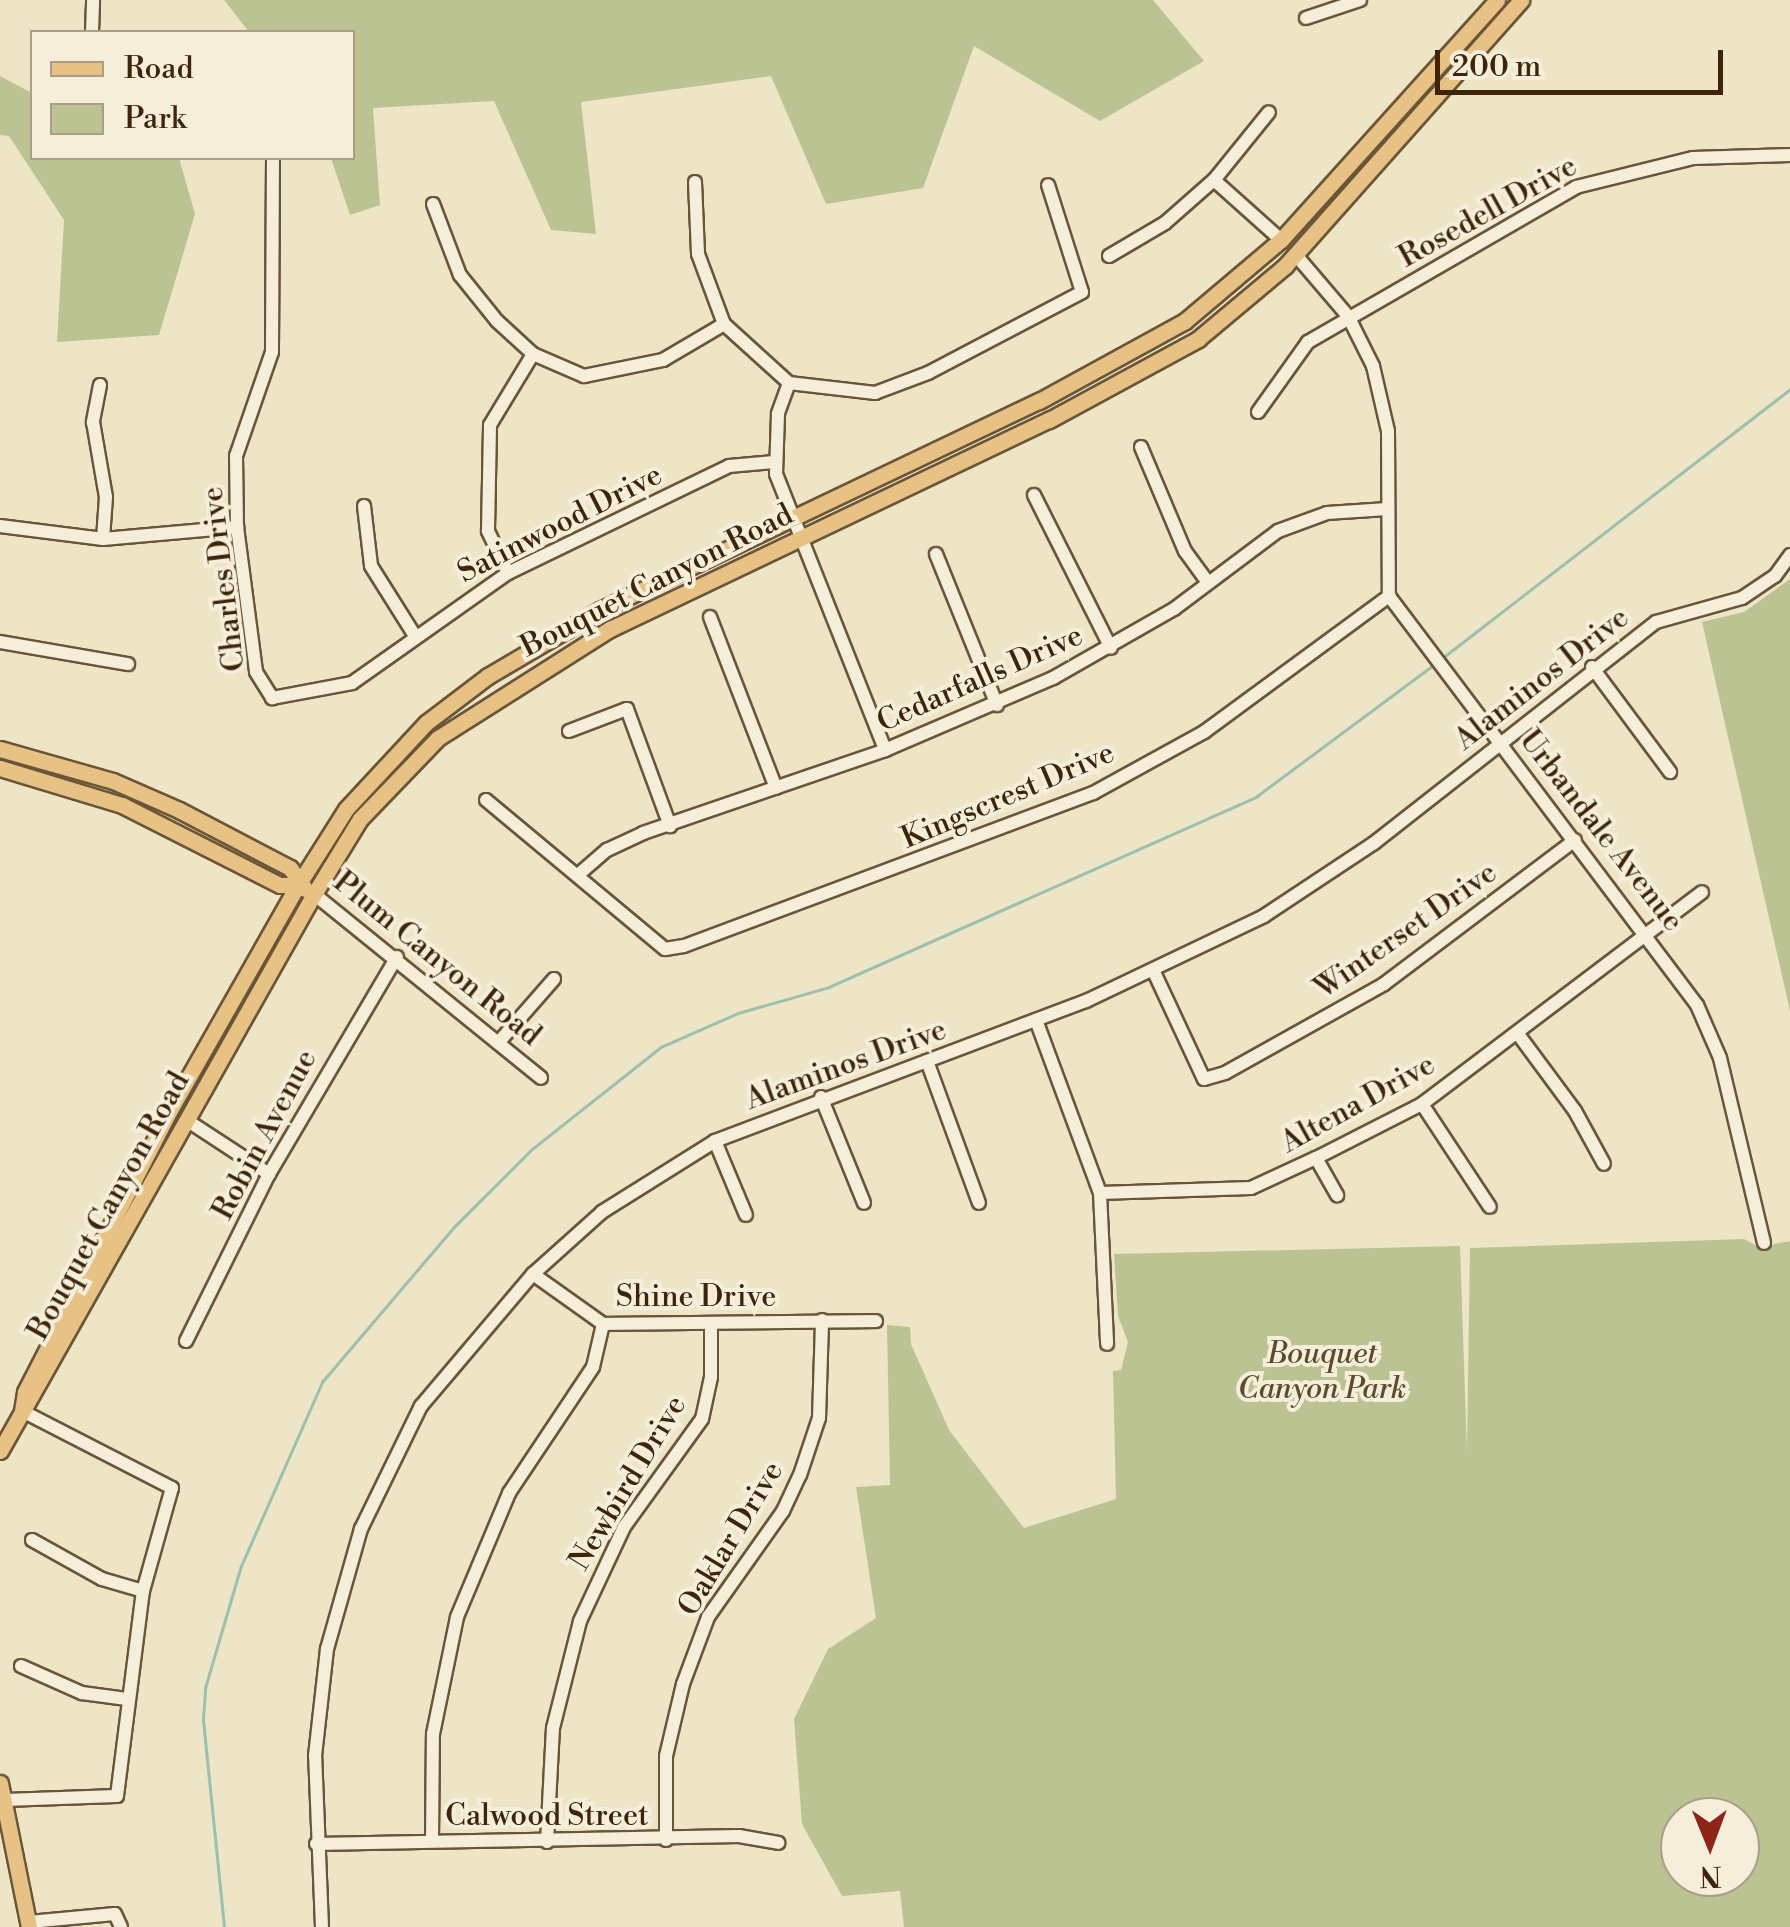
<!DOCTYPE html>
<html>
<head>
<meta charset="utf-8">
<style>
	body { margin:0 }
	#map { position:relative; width:1790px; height:1927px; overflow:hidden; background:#eee5c7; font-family:"Libre Bodoni",serif }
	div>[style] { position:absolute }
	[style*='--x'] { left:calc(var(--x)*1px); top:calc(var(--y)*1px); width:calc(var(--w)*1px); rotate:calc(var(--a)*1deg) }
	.green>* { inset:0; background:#bbc393 }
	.stream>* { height:2.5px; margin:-1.25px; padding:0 1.25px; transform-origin:1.25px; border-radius:1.25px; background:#9bc0ae }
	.roads { filter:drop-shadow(2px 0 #6a5538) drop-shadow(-2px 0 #6a5538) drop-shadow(0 2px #6a5538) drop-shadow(0 -2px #6a5538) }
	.minor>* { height:12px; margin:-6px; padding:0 6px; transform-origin:6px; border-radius:6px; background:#f4eedb }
	.major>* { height:15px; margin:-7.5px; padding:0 7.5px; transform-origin:7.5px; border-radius:7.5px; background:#e7c284 }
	span { translate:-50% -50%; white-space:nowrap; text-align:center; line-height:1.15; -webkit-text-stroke:8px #f4eedb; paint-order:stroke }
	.street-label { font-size:30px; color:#3e2509 }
	.park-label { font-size:30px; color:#5d4c2c; font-style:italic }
	.legend { position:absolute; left:30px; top:30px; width:325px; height:130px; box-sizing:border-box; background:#f4eedb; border:2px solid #ab9e87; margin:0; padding:12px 18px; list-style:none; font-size:30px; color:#3e2509 }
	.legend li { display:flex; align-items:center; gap:20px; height:50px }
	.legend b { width:50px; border:2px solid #ab9e87 }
	.north { position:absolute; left:1660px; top:1797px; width:100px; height:100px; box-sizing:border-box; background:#f4eedb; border:2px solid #ab9e87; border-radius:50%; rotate:179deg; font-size:28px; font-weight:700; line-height:40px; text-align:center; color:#3e2509 }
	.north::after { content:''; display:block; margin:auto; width:35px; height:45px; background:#8f2418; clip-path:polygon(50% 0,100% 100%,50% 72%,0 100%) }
	.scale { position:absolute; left:1435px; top:50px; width:288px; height:45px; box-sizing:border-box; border:5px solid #3e2509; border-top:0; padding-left:12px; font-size:30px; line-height:35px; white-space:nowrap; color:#3e2509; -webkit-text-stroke:8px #f4eedb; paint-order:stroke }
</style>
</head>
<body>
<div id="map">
	<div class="green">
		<div style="clip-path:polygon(224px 0,1153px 0,1204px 61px,1100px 121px,974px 46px,923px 188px,826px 204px,771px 76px,581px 102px,596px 234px,551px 230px,494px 101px,373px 108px,380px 205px,350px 215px,331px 158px,352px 158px,352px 32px,249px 32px)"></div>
		<div style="clip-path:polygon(0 76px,32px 93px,32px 158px,179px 158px,195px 214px,159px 335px,57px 342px,64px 220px,9px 136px,0 135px)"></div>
		<div style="clip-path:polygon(1790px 579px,1790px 1011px,1702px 622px,1744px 612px)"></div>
		<div style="clip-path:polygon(evenodd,1744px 1239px,1759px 1247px,1790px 1241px,1790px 1927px,904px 1927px,900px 1891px,842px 1896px,802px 1824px,794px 1719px,828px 1649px,876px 1618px,856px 1487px,890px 1485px,887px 1325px,910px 1327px,911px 1344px,949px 1430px,1024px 1528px,1116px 1499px,1113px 1371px,1121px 1370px,1128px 1342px,1118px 1316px,1114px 1254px,1460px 1246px,1467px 1452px,1470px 1248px,1744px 1239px,1680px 1817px,1740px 1817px,1740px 1877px,1680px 1877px,1680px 1817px)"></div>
	</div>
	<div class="stream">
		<div style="--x:1441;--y:659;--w:441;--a:-37.7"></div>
		<div style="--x:224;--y:1927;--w:209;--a:-95.8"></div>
		<div style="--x:203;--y:1719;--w:31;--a:-86"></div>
		<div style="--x:205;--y:1688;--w:127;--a:-73.6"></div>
		<div style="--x:241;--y:1566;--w:201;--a:-66.2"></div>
		<div style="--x:322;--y:1382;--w:204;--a:-49.6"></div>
		<div style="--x:454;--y:1227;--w:109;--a:-45"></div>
		<div style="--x:531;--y:1150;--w:166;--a:-38.4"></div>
		<div style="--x:661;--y:1047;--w:84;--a:-23.8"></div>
		<div style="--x:738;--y:1013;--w:95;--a:-15.9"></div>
		<div style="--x:829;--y:987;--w:469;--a:-24"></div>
		<div style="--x:1257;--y:796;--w:222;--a:-36.6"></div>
	</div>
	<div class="roads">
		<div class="minor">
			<div style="--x:1306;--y:18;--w:57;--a:-18.4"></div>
			<div style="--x:92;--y:32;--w:32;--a:-88"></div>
			<div style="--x:273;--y:158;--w:194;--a:90.3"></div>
			<div style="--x:272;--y:352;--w:110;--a:109.1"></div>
			<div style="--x:236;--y:456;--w:71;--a:89.2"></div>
			<div style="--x:237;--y:527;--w:146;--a:82.5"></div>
			<div style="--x:256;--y:672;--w:31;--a:58"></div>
			<div style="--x:272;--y:698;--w:81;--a:-10.6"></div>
			<div style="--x:352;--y:683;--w:191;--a:-35.2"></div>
			<div style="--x:508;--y:573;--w:246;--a:-25.8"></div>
			<div style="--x:729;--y:466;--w:45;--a:-5.1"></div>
			<div style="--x:1214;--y:180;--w:90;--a:41.8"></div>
			<div style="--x:695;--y:182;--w:72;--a:87.6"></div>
			<div style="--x:698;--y:254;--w:75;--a:69.6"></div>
			<div style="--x:724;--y:324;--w:88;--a:42.2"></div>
			<div style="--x:789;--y:383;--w:87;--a:6.6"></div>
			<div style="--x:875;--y:393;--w:57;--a:-20.7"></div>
			<div style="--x:928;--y:373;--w:174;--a:-27.7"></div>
			<div style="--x:1082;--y:292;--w:112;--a:-107.6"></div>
			<div style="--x:433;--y:204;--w:76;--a:69.2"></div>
			<div style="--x:460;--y:275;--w:59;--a:51.2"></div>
			<div style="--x:497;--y:321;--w:49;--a:42.5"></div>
			<div style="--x:533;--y:354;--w:56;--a:23.3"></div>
			<div style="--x:584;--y:376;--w:81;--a:-11.4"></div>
			<div style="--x:663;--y:360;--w:71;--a:-30.5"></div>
			<div style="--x:1295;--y:254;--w:82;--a:49.5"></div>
			<div style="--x:1348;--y:316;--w:56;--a:63.4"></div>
			<div style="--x:1373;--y:366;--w:67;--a:77"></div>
			<div style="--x:1388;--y:431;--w:165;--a:89.7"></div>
			<div style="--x:1389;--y:596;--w:512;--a:53.02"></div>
			<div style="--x:1697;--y:1005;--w:58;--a:66.5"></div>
			<div style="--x:1720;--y:1058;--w:190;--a:76.6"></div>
			<div style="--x:1109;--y:256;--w:65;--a:-30.5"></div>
			<div style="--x:1165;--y:223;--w:65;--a:-41.3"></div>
			<div style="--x:1214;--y:180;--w:87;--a:-51"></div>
			<div style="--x:789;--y:383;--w:33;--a:110"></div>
			<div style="--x:778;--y:414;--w:60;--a:91.9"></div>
			<div style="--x:776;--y:474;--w:297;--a:68.4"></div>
			<div style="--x:100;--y:385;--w:38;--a:101"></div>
			<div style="--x:93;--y:422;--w:76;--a:80.2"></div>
			<div style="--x:106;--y:497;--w:42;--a:94.1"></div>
			<div style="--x:1258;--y:412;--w:86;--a:-54.5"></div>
			<div style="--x:1308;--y:342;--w:310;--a:-30"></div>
			<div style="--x:1576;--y:187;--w:121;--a:-13.9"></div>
			<div style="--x:1693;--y:158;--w:97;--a:-1.8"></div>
			<div style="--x:1141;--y:447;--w:113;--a:67.1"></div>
			<div style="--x:1185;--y:551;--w:36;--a:54"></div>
			<div style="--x:1034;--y:495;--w:171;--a:63.3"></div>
			<div style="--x:364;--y:506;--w:60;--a:83.3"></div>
			<div style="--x:371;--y:566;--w:83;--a:57.8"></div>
			<div style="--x:0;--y:526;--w:104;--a:7.2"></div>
			<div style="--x:103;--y:539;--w:135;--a:-5.1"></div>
			<div style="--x:936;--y:554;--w:163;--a:68"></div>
			<div style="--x:508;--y:573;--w:47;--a:-115.5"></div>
			<div style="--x:488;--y:531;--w:106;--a:-88.9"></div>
			<div style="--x:490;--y:425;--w:83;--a:-58.8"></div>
			<div style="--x:710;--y:617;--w:183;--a:68.9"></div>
			<div style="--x:0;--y:642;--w:130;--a:9.8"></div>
			<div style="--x:1592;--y:667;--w:131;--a:53.4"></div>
			<div style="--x:569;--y:731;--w:62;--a:-20.8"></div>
			<div style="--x:627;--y:709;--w:125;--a:69.8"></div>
			<div style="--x:486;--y:800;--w:233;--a:39.8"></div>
			<div style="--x:665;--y:949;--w:19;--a:-9"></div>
			<div style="--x:684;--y:946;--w:437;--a:-20.5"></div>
			<div style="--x:1093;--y:793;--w:127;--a:-28.8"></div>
			<div style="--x:1204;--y:732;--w:230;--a:-36.3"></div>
			<div style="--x:579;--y:874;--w:37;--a:-41"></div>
			<div style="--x:607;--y:850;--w:40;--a:-25"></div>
			<div style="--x:643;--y:833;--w:256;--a:-18.9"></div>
			<div style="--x:885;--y:750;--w:183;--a:-23.2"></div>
			<div style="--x:1053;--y:678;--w:139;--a:-29.7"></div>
			<div style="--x:1174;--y:609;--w:130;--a:-36.9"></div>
			<div style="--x:1278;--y:531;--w:52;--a:-20.2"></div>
			<div style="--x:1327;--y:513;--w:60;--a:-3.8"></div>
			<div style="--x:314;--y:894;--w:292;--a:39"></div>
			<div style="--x:1154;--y:972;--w:118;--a:65"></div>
			<div style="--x:1204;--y:1079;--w:22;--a:-16"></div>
			<div style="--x:1225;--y:1073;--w:182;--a:-29.2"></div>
			<div style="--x:1384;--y:984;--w:239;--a:-37"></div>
			<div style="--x:1036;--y:1020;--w:184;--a:69.7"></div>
			<div style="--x:1100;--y:1193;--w:151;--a:87.3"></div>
			<div style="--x:1518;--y:1034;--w:96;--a:53.5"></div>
			<div style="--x:1575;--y:1111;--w:60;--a:61.3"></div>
			<div style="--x:498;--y:1043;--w:85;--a:-48.8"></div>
			<div style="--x:927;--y:1061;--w:151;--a:69.9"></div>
			<div style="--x:821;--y:1097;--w:114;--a:67.9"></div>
			<div style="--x:1422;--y:1104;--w:123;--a:56.6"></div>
			<div style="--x:188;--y:1121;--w:97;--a:33.2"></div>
			<div style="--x:715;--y:1141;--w:80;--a:67.3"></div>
			<div style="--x:1316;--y:1158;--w:43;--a:60.4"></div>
			<div style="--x:1100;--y:1193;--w:151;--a:-1.9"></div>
			<div style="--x:1251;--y:1188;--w:72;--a:-24.8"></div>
			<div style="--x:1316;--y:1158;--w:119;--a:-27"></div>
			<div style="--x:1422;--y:1104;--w:351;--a:-37.1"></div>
			<div style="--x:533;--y:1274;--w:86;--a:35.5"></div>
			<div style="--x:603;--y:1324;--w:273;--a:-0.6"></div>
			<div style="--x:186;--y:1341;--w:186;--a:-63.6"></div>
			<div style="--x:269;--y:1174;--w:252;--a:-59.5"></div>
			<div style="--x:32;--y:1540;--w:80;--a:29.1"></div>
			<div style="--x:102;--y:1579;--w:43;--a:16.3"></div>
			<div style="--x:21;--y:1666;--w:67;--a:23.9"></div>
			<div style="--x:82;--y:1693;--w:45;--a:7.6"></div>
			<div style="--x:4;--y:1800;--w:113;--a:-2"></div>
			<div style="--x:117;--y:1796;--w:207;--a:-82.8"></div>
			<div style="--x:143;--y:1591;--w:107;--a:-74.3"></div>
			<div style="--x:172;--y:1488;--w:169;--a:-152.8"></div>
			<div style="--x:666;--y:1840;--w:84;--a:-90"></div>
			<div style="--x:666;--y:1756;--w:74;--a:-76.7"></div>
			<div style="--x:683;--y:1684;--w:72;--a:-69.5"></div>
			<div style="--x:708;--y:1617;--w:130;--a:-54.7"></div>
			<div style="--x:783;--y:1511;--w:40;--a:-65"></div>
			<div style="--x:800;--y:1475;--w:60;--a:-71.6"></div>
			<div style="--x:819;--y:1418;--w:98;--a:-88.2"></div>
			<div style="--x:432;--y:1841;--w:107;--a:-89.5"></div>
			<div style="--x:433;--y:1734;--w:119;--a:-78.4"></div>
			<div style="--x:457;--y:1617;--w:134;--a:-67.2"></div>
			<div style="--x:509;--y:1493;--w:151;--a:-56.3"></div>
			<div style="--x:593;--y:1367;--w:44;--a:-76.9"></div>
			<div style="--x:547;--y:1842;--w:114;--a:-87"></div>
			<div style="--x:553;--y:1728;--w:110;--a:-75.8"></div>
			<div style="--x:580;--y:1621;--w:104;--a:-64.9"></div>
			<div style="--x:624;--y:1527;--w:133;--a:-54.2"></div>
			<div style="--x:702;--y:1419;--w:43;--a:-77.9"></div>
			<div style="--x:711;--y:1377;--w:52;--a:-90"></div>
			<div style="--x:316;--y:1844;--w:423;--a:-1.1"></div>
			<div style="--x:739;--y:1836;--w:40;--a:10"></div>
			<div style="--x:29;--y:1922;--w:86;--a:-5.3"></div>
			<div style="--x:115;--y:1914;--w:14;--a:65"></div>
			<div style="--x:322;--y:1927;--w:171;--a:-92.3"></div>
			<div style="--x:315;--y:1756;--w:108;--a:-83.6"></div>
			<div style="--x:327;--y:1649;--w:125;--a:-74.2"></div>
			<div style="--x:361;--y:1529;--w:137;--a:-64"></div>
			<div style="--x:421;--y:1406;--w:173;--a:-49.7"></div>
			<div style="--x:533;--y:1274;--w:93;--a:-41.9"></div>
			<div style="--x:602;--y:1212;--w:133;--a:-32.1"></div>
			<div style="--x:715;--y:1141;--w:397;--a:-20.7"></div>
			<div style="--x:1086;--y:1001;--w:197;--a:-25.5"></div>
			<div style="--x:1264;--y:916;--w:132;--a:-33.6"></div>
			<div style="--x:1374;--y:843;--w:358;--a:-38.1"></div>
			<div style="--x:1656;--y:622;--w:89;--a:-15.6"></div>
			<div style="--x:1742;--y:598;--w:40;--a:-34"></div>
			<div style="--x:1775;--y:576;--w:26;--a:-54"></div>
		</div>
		<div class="major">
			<div style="--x:0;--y:749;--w:117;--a:15.8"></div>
			<div style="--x:113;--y:781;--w:72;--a:23.7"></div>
			<div style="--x:179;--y:810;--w:125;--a:27.6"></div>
			<div style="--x:290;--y:868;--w:26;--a:54"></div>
			<div style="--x:0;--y:768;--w:127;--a:16.9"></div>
			<div style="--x:122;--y:805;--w:177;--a:26.9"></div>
			<div style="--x:280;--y:885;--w:18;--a:0"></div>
			<div style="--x:22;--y:1411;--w:19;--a:-81"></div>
			<div style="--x:25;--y:1392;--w:317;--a:-62.8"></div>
			<div style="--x:170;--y:1110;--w:259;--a:-60.4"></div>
			<div style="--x:298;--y:885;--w:90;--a:-57.7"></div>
			<div style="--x:346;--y:809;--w:117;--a:-47.1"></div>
			<div style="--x:426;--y:723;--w:78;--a:-37.2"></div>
			<div style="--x:488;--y:676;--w:130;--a:-30.5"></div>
			<div style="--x:600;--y:610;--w:486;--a:-25.5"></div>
			<div style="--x:1039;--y:401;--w:166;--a:-28.7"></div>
			<div style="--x:1185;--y:321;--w:126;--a:-40.2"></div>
			<div style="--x:1281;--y:240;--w:323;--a:-48"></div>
			<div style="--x:0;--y:1451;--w:639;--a:-60.59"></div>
			<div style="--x:314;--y:894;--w:88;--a:-58.5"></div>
			<div style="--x:360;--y:819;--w:112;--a:-46.1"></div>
			<div style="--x:438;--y:738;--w:204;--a:-32.4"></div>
			<div style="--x:610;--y:629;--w:486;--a:-25.5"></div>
			<div style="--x:1049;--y:420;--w:170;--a:-28.5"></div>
			<div style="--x:1198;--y:339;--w:114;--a:-40"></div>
			<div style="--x:1285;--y:266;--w:356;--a:-48.4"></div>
			<div style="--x:0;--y:1783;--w:147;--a:78.6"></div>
		</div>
	</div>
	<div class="street-label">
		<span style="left:1488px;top:212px;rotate:-29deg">Rosedell Drive</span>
		<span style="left:560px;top:524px;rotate:-27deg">Satinwood Drive</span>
		<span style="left:224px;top:579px;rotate:-97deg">Charles Drive</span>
		<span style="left:657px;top:581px;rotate:-27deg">Bouquet Canyon Road</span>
		<span style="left:980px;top:679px;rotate:-24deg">Cedarfalls Drive</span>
		<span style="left:1542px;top:679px;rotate:-38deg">Alaminos Drive</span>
		<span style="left:1008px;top:796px;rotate:-23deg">Kingscrest Drive</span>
		<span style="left:1601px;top:831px;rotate:52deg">Urbandale Avenue</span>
		<span style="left:1406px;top:931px;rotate:-35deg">Winterset Drive</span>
		<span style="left:437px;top:959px;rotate:39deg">Plum Canyon Road</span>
		<span style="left:846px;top:1065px;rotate:-20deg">Alaminos Drive</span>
		<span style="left:1358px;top:1104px;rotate:-29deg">Altena Drive</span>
		<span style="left:265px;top:1135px;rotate:-62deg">Robin Avenue</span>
		<span style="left:109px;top:1206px;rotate:-61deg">Bouquet Canyon Road</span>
		<span style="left:696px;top:1297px">Shine Drive</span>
		<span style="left:628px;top:1483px;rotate:-59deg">Newbird Drive</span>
		<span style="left:731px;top:1539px;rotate:-59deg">Oaklar Drive</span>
		<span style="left:547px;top:1816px">Calwood Street</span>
	</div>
	<div class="park-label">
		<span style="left:1322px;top:1371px">Bouquet<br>Canyon Park</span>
	</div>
	<ul class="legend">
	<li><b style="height:12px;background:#e7c284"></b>Road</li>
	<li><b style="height:28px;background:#bbc393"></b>Park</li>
	</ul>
	<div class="north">N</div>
	<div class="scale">200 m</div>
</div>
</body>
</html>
